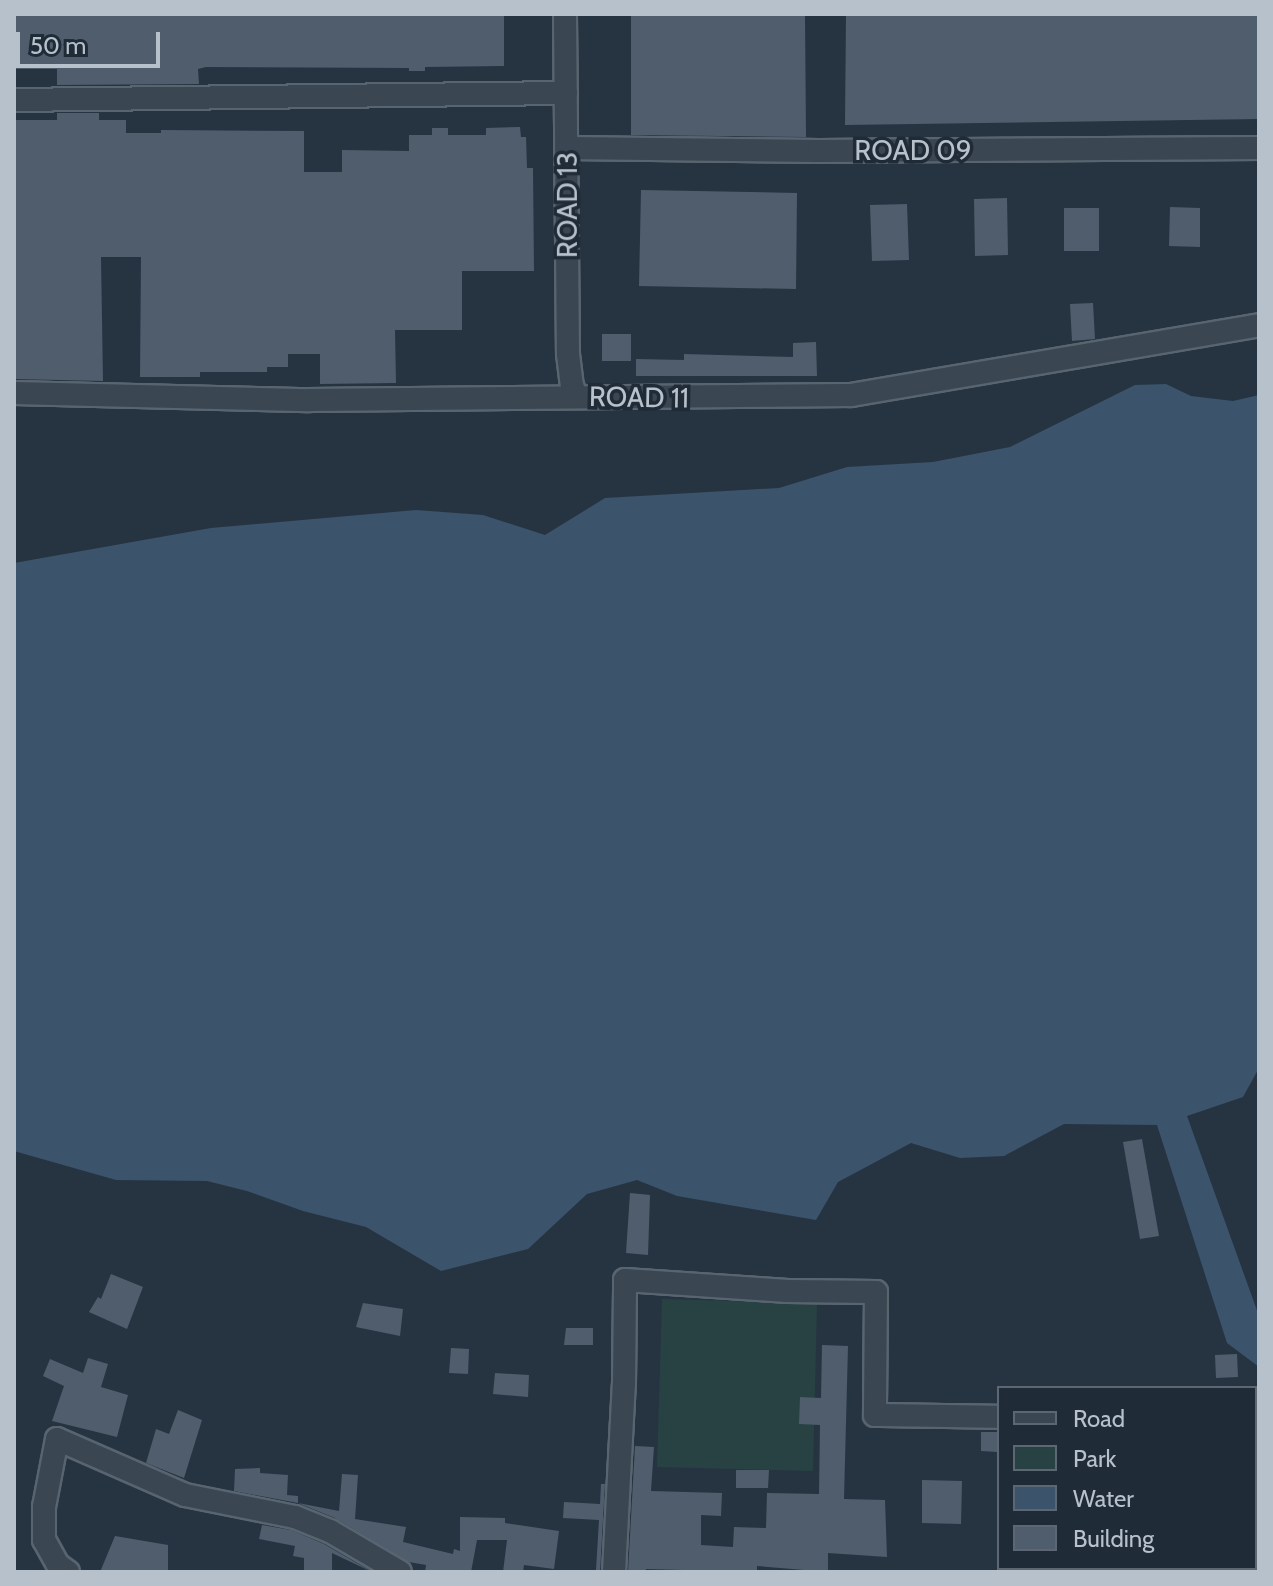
<!DOCTYPE html>
<html>
<head>
<meta charset="utf-8">
<style>
	body { margin:0 }
	#map { position:relative; width:1273px; height:1586px; overflow:hidden; background:#263442; font-family:Cabin,sans-serif }
	div>[style] { position:absolute }
	[style*='--x'] { left:calc(var(--x)*1px); top:calc(var(--y)*1px); width:calc(var(--w)*1px); rotate:calc(var(--a)*1deg) }
	.green>* { inset:0; background:#284243 }
	.water>* { inset:0; background:#3b536b }
	.building>* { inset:0; background:#4f5d6d }
	.roads { filter:drop-shadow(2px 0 #58646f) drop-shadow(-2px 0 #58646f) drop-shadow(0 2px #58646f) drop-shadow(0 -2px #58646f) }
	.street>* { height:22px; margin:-11px; padding:0 11px; transform-origin:11px; border-radius:11px; background:#3a4651 }
	span { translate:-50% -50%; white-space:nowrap; text-align:center; line-height:1.15; -webkit-text-stroke:7px #1f2b37; paint-order:stroke }
	.street-label { font-size:28px; color:#b7c1cc }
	.frame { position:absolute; inset:0; border:16px solid #b7c1cc; pointer-events:none }
	.legend { position:absolute; left:997px; top:1386px; width:260px; height:184px; box-sizing:border-box; background:#1f2b37; border:2px solid #5c6773; margin:0; padding:10px 14px; list-style:none; font-size:24px; color:#b7c1cc }
	.legend li { display:flex; align-items:center; gap:16px; height:40px }
	.legend b { width:40px; border:2px solid #5c6773 }
	.scale { position:absolute; left:16px; top:32px; width:144px; height:36px; box-sizing:border-box; border:4px solid #b7c1cc; border-top:0; padding-left:10px; font-size:24px; line-height:28px; white-space:nowrap; color:#b7c1cc; -webkit-text-stroke:6px #1f2b37; paint-order:stroke }
</style>
</head>
<body>
<div id="map">
	<div class="green">
		<div style="clip-path:polygon(662px 1299px,817px 1303px,813px 1471px,657px 1467px)"></div>
	</div>
	<div class="water">
		<div style="clip-path:polygon(1166px 384px,1191px 396px,1233px 401px,1259px 395px,1259px 1068px,1243px 1097px,1187px 1116px,1259px 1316px,1259px 1367px,1227px 1343px,1157px 1125px,1064px 1124px,1004px 1156px,960px 1158px,911px 1143px,838px 1182px,816px 1220px,677px 1196px,637px 1180px,587px 1194px,528px 1249px,441px 1271px,366px 1227px,303px 1211px,247px 1191px,207px 1181px,116px 1180px,14px 1151px,14px 563px,211px 528px,416px 510px,483px 515px,545px 535px,605px 498px,779px 488px,847px 467px,933px 462px,1010px 447px,1135px 385px)"></div>
	</div>
	<div class="building">
		<div style="clip-path:polygon(14px 14px,504px 14px,504px 66px,425px 67px,425px 71px,409px 71px,409px 68px,206px 67px,198px 69px,199px 84px,57px 85px,57px 69px,14px 69px)"></div>
		<div style="clip-path:polygon(631px 14px,805px 14px,806px 137px,631px 135px)"></div>
		<div style="clip-path:polygon(846px 14px,1259px 14px,1259px 119px,845px 125px)"></div>
		<div style="clip-path:polygon(57px 113px,99px 113px,99px 120px,126px 120px,126px 133px,161px 133px,161px 130px,304px 131px,304px 172px,342px 172px,342px 150px,409px 151px,409px 135px,432px 135px,432px 128px,448px 128px,448px 135px,486px 135px,486px 128px,520px 127px,521px 137px,526px 137px,527px 168px,533px 168px,534px 271px,462px 271px,462px 330px,395px 330px,396px 383px,320px 384px,320px 354px,288px 354px,288px 367px,267px 367px,267px 372px,200px 372px,200px 377px,140px 377px,141px 257px,101px 257px,103px 381px,14px 379px,14px 120px,57px 120px)"></div>
		<div style="clip-path:polygon(641px 190px,797px 193px,796px 289px,639px 286px)"></div>
		<div style="clip-path:polygon(1007px 198px,1008px 255px,975px 256px,974px 199px)"></div>
		<div style="clip-path:polygon(907px 204px,909px 260px,872px 261px,870px 205px)"></div>
		<div style="clip-path:polygon(1170px 207px,1200px 208px,1200px 247px,1169px 246px)"></div>
		<div style="clip-path:polygon(1064px 208px,1099px 208px,1099px 251px,1064px 251px)"></div>
		<div style="clip-path:polygon(1093px 303px,1095px 339px,1072px 341px,1070px 304px)"></div>
		<div style="clip-path:polygon(602px 334px,631px 334px,631px 361px,602px 361px)"></div>
		<div style="clip-path:polygon(816px 342px,817px 376px,636px 376px,636px 359px,684px 360px,684px 354px,793px 357px,793px 343px)"></div>
		<div style="clip-path:polygon(1142px 1139px,1159px 1236px,1140px 1239px,1123px 1142px)"></div>
		<div style="clip-path:polygon(630px 1193px,650px 1195px,648px 1255px,626px 1253px)"></div>
		<div style="clip-path:polygon(111px 1274px,143px 1287px,127px 1329px,89px 1312px,98px 1297px,101px 1299px)"></div>
		<div style="clip-path:polygon(363px 1303px,403px 1309px,400px 1336px,356px 1327px)"></div>
		<div style="clip-path:polygon(566px 1328px,593px 1328px,593px 1345px,564px 1345px)"></div>
		<div style="clip-path:polygon(822px 1345px,848px 1346px,844px 1499px,885px 1500px,887px 1557px,828px 1553px,828px 1572px,757px 1566px,757px 1572px,646px 1569px,646px 1572px,628px 1572px,635px 1446px,654px 1447px,651px 1491px,722px 1493px,721px 1516px,701px 1515px,701px 1545px,733px 1547px,734px 1527px,766px 1528px,767px 1493px,819px 1494px,820px 1425px,799px 1424px,800px 1397px,821px 1398px)"></div>
		<div style="clip-path:polygon(451px 1348px,469px 1349px,468px 1374px,449px 1373px)"></div>
		<div style="clip-path:polygon(1237px 1354px,1238px 1377px,1216px 1378px,1215px 1355px)"></div>
		<div style="clip-path:polygon(88px 1358px,108px 1364px,101px 1387px,128px 1395px,117px 1437px,52px 1421px,64px 1386px,43px 1376px,50px 1359px,83px 1373px)"></div>
		<div style="clip-path:polygon(495px 1373px,529px 1375px,528px 1397px,493px 1394px)"></div>
		<div style="clip-path:polygon(178px 1410px,202px 1420px,184px 1478px,146px 1463px,156px 1429px,169px 1434px)"></div>
		<div style="clip-path:polygon(981px 1432px,998px 1432px,997px 1452px,981px 1451px)"></div>
		<div style="clip-path:polygon(260px 1468px,260px 1473px,288px 1475px,287px 1495px,298px 1496px,298px 1503px,339px 1511px,342px 1474px,358px 1475px,355px 1519px,406px 1527px,403px 1542px,453px 1554px,454px 1549px,460px 1551px,460px 1517px,505px 1518px,505px 1523px,559px 1531px,554px 1569px,524px 1565px,523px 1572px,503px 1572px,507px 1540px,477px 1540px,471px 1572px,425px 1572px,426px 1565px,409px 1562px,335px 1518px,298px 1503px,234px 1491px,235px 1469px)"></div>
		<div style="clip-path:polygon(736px 1470px,769px 1470px,768px 1488px,736px 1488px)"></div>
		<div style="clip-path:polygon(922px 1480px,962px 1481px,961px 1524px,922px 1523px)"></div>
		<div style="clip-path:polygon(601px 1484px,605px 1484px,600px 1572px,596px 1570px,599px 1520px,563px 1518px,564px 1502px,600px 1504px)"></div>
		<div style="clip-path:polygon(262px 1525px,291px 1530px,324px 1544px,372px 1572px,332px 1553px,332px 1572px,304px 1572px,304px 1558px,293px 1556px,295px 1546px,259px 1539px)"></div>
		<div style="clip-path:polygon(115px 1536px,168px 1545px,168px 1572px,100px 1572px)"></div>
	</div>
	<div class="roads">
		<div class="street">
			<div style="--x:565;--y:14;--w:340;--a:89.5"></div>
			<div style="--x:568;--y:354;--w:32;--a:83"></div>
			<div style="--x:572;--y:386;--w:10;--a:66"></div>
			<div style="--x:14;--y:100;--w:552;--a:-0.73"></div>
			<div style="--x:567;--y:148;--w:252;--a:0.7"></div>
			<div style="--x:819;--y:151;--w:440;--a:-0.4"></div>
			<div style="--x:14;--y:393;--w:295;--a:1.4"></div>
			<div style="--x:309;--y:400;--w:542;--a:-0.53"></div>
			<div style="--x:851;--y:395;--w:414;--a:-9.7"></div>
			<div style="--x:1255;--y:1430;--w:4;--a:0"></div>
			<div style="--x:68;--y:1572;--w:12;--a:-145"></div>
			<div style="--x:58;--y:1565;--w:29;--a:-119"></div>
			<div style="--x:44;--y:1540;--w:33;--a:-90"></div>
			<div style="--x:44;--y:1507;--w:69;--a:-79.2"></div>
			<div style="--x:57;--y:1439;--w:140;--a:23.6"></div>
			<div style="--x:185;--y:1495;--w:112;--a:11.3"></div>
			<div style="--x:295;--y:1517;--w:38;--a:22"></div>
			<div style="--x:330;--y:1531;--w:81;--a:30.4"></div>
			<div style="--x:614;--y:1572;--w:188;--a:-87"></div>
			<div style="--x:624;--y:1384;--w:104;--a:-89.4"></div>
			<div style="--x:625;--y:1280;--w:163;--a:3.9"></div>
			<div style="--x:788;--y:1291;--w:88;--a:0.7"></div>
			<div style="--x:876;--y:1292;--w:123;--a:90.5"></div>
			<div style="--x:875;--y:1415;--w:124;--a:0.9"></div>
		</div>
	</div>
	<div class="street-label">
		<span style="left:913px;top:150px">ROAD 09</span>
		<span style="left:567px;top:205px;rotate:-90deg">ROAD 13</span>
		<span style="left:639px;top:397px;rotate:1deg">ROAD 11</span>
	</div>
	<div class="frame"></div>
	<ul class="legend">
	<li><b style="height:10px;background:#3a4651"></b>Road</li>
	<li><b style="height:22px;background:#284243"></b>Park</li>
	<li><b style="height:22px;background:#3b536b"></b>Water</li>
	<li><b style="height:22px;background:#4f5d6d"></b>Building</li>
	</ul>
	<div class="scale">50 m</div>
</div>
</body>
</html>
